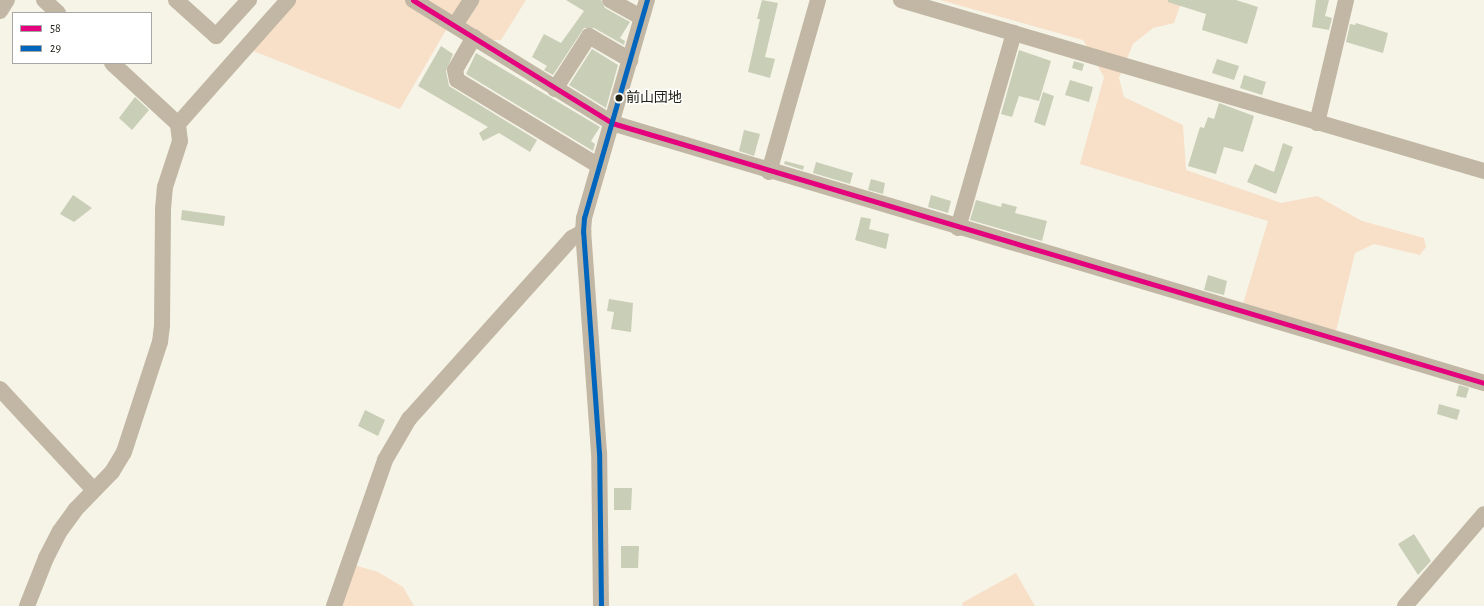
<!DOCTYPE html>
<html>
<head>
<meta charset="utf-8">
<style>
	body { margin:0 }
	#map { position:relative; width:1484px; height:606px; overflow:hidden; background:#f6f4e7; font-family:"Alegreya Sans","Noto Sans JP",sans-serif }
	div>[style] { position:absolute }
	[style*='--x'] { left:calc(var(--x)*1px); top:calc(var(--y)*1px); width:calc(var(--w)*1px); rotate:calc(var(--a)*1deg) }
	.green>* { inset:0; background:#f7dfc8 }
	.building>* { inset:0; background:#c9ceb7 }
	.minor>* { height:16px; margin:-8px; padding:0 8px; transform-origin:8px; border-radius:8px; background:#c1b7a4 }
	.bus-1>* { height:5px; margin:-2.5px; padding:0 2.5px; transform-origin:2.5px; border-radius:2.5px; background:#e5007d }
	.bus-2>* { height:5px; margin:-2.5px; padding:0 2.5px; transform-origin:2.5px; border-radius:2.5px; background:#0065bd }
	.dots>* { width:11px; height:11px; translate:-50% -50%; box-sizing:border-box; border:2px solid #fff; border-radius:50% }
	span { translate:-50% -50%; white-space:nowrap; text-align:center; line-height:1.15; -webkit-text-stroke:3px #fff; paint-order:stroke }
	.bus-label { font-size:14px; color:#212017 }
	.left { translate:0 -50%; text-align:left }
	.legend { position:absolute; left:12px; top:12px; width:140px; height:52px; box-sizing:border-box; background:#fff; border:1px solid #a6a6a2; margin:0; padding:5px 7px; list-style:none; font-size:12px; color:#212017 }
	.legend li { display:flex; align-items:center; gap:8px; height:20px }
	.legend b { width:20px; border:1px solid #a6a6a2 }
</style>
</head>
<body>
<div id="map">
	<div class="green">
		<div style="clip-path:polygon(288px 0,526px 0,501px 40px,488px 40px,446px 30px,400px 109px,246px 48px)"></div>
		<div style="clip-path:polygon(940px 0,1182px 0,1174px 23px,1153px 28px,1133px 44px,1119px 78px,1124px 97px,1183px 125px,1186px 170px,1281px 203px,1317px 196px,1362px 221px,1424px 238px,1426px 247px,1420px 255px,1374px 244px,1355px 253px,1336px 331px,1243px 304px,1268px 221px,1080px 164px,1104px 77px,1083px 40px)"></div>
		<div style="clip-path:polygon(354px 565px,378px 572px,403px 587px,414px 606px,340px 606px)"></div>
		<div style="clip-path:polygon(1016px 573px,1035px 606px,963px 606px,962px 603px)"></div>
	</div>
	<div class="building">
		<div style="clip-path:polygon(566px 0,601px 0,605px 8px,630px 22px,620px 38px,625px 41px,624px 45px,594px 28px,584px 28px,553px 75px,544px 70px,547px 66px,532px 57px,544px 34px,561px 43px,584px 11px)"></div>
		<div style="clip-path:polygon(762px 0,778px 3px,765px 57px,775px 59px,770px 78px,748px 72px,760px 19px,757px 19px)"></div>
		<div style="clip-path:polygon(1168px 0,1236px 0,1258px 7px,1247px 44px,1202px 30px,1206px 14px,1168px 2px)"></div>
		<div style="clip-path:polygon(1316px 0,1329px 0,1325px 16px,1332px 18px,1329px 30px,1312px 27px)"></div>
		<div style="clip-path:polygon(1356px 23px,1388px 33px,1383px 53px,1346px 42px,1350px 24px,1355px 25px)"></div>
		<div style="clip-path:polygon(441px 46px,453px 54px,446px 71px,449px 86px,537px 140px,530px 152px,499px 133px,483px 141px,479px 133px,488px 127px,418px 86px)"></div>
		<div style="clip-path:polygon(592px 49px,618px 65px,606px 108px,569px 85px)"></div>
		<div style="clip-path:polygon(1019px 50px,1051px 61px,1039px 101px,1019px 96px,1012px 117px,1001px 114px)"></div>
		<div style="clip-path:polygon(476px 53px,600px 127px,591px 141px,595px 144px,593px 151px,466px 74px)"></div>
		<div style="clip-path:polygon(1217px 59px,1239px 66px,1234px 80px,1212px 73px)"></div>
		<div style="clip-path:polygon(1074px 61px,1084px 64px,1082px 71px,1072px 68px)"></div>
		<div style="clip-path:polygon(1244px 75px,1266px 82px,1262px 95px,1240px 88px)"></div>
		<div style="clip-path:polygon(1070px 80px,1093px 87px,1089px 102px,1065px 95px)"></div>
		<div style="clip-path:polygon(1043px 92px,1054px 96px,1045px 126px,1034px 122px)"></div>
		<div style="clip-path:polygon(135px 97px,149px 110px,132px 130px,119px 118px)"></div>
		<div style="clip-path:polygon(1219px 103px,1254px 116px,1243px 152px,1224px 147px,1216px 174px,1188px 166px,1200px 127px,1204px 128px,1208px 117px,1214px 119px)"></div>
		<div style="clip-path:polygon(744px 130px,760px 134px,754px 156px,739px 151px)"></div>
		<div style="clip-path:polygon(1283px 143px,1293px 147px,1276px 194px,1247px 182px,1255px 164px,1274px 172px)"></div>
		<div style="clip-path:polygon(785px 161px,804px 166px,803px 170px,784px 164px)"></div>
		<div style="clip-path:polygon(816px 162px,853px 173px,850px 184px,813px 173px)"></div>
		<div style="clip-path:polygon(871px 179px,885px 183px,883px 194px,868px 190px)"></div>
		<div style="clip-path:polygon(73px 195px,92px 208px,74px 222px,60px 214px)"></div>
		<div style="clip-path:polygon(931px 195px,951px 201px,948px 213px,928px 207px)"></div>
		<div style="clip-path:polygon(976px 200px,1001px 207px,1002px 203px,1017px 207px,1015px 213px,1047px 221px,1042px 241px,970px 220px)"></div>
		<div style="clip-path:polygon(182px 210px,225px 216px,224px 226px,181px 220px)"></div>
		<div style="clip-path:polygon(861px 217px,871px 219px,869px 229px,889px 234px,886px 249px,855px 240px)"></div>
		<div style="clip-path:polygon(1208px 275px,1227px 281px,1224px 295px,1204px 290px)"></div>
		<div style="clip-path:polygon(609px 299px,633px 303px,631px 332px,611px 329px,614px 312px,607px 311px)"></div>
		<div style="clip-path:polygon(1459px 385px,1469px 388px,1466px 398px,1456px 396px)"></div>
		<div style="clip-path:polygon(1439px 404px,1460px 410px,1457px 420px,1437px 414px)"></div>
		<div style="clip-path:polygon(365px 410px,385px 420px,378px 436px,358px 426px)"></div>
		<div style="clip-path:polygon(614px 488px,632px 488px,631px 510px,614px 510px)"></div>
		<div style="clip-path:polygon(1414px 534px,1431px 561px,1418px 575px,1398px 544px)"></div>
		<div style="clip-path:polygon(621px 546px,639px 546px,638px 568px,621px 568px)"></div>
	</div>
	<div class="minor">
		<div style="--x:44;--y:0;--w:19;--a:43"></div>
		<div style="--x:176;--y:0;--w:54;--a:42"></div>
		<div style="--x:216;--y:36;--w:49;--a:-47.5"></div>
		<div style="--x:413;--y:0;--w:234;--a:31.7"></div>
		<div style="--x:612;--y:123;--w:910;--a:16.6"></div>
		<div style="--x:610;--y:0;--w:35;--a:29"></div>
		<div style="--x:901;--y:0;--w:608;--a:16.35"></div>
		<div style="--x:0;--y:11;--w:13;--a:-58"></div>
		<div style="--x:455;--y:25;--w:30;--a:-57"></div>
		<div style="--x:474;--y:37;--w:38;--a:120"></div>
		<div style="--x:455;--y:70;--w:10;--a:79"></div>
		<div style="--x:457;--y:80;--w:166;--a:31.2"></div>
		<div style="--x:112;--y:63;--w:90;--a:42.7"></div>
		<div style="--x:178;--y:124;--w:166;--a:-48.4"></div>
		<div style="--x:555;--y:89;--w:63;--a:-57.3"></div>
		<div style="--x:589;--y:36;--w:48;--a:30.3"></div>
		<div style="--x:1317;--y:123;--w:126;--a:-76.7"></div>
		<div style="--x:769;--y:172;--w:179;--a:-74.1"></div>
		<div style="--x:958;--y:228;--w:203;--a:-74"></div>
		<div style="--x:0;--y:389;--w:138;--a:47.1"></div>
		<div style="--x:27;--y:606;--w:52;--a:-68.4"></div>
		<div style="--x:46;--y:558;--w:30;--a:-63"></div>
		<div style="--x:60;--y:531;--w:26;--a:-54"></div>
		<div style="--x:75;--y:510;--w:53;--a:-45.8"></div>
		<div style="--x:112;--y:472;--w:23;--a:-59"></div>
		<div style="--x:124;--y:452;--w:116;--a:-71.9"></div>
		<div style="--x:160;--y:342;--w:16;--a:-83"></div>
		<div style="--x:162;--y:326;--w:117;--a:-89.5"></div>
		<div style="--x:163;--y:209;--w:22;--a:-85"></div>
		<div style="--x:165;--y:187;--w:48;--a:-71.9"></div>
		<div style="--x:180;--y:141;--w:17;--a:-97"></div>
		<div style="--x:334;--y:606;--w:155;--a:-70.7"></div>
		<div style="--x:385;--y:460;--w:48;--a:-59.7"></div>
		<div style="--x:409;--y:419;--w:244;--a:-48"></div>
		<div style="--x:572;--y:238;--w:13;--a:-29"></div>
		<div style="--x:601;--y:606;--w:153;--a:-90.7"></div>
		<div style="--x:599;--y:453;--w:222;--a:-94.1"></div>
		<div style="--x:583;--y:232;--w:14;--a:-86"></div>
		<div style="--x:584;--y:218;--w:227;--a:-73.9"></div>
		<div style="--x:1405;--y:606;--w:121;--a:-49.3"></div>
	</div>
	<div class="bus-1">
		<div style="--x:413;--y:0;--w:234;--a:31.7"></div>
		<div style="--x:612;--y:123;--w:910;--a:16.6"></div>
	</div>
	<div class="bus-2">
		<div style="--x:601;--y:606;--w:153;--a:-90.7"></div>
		<div style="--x:599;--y:453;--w:222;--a:-94.1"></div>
		<div style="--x:583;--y:232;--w:14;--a:-86"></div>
		<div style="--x:584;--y:218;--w:227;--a:-73.9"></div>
	</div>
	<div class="dots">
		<div style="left:619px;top:98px;background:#212017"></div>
	</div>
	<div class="bus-label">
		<span class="left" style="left:626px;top:98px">前山団地</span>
	</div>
	<ul class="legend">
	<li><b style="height:5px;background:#e5007d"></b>58</li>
	<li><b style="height:5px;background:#0065bd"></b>29</li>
	</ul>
</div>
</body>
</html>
